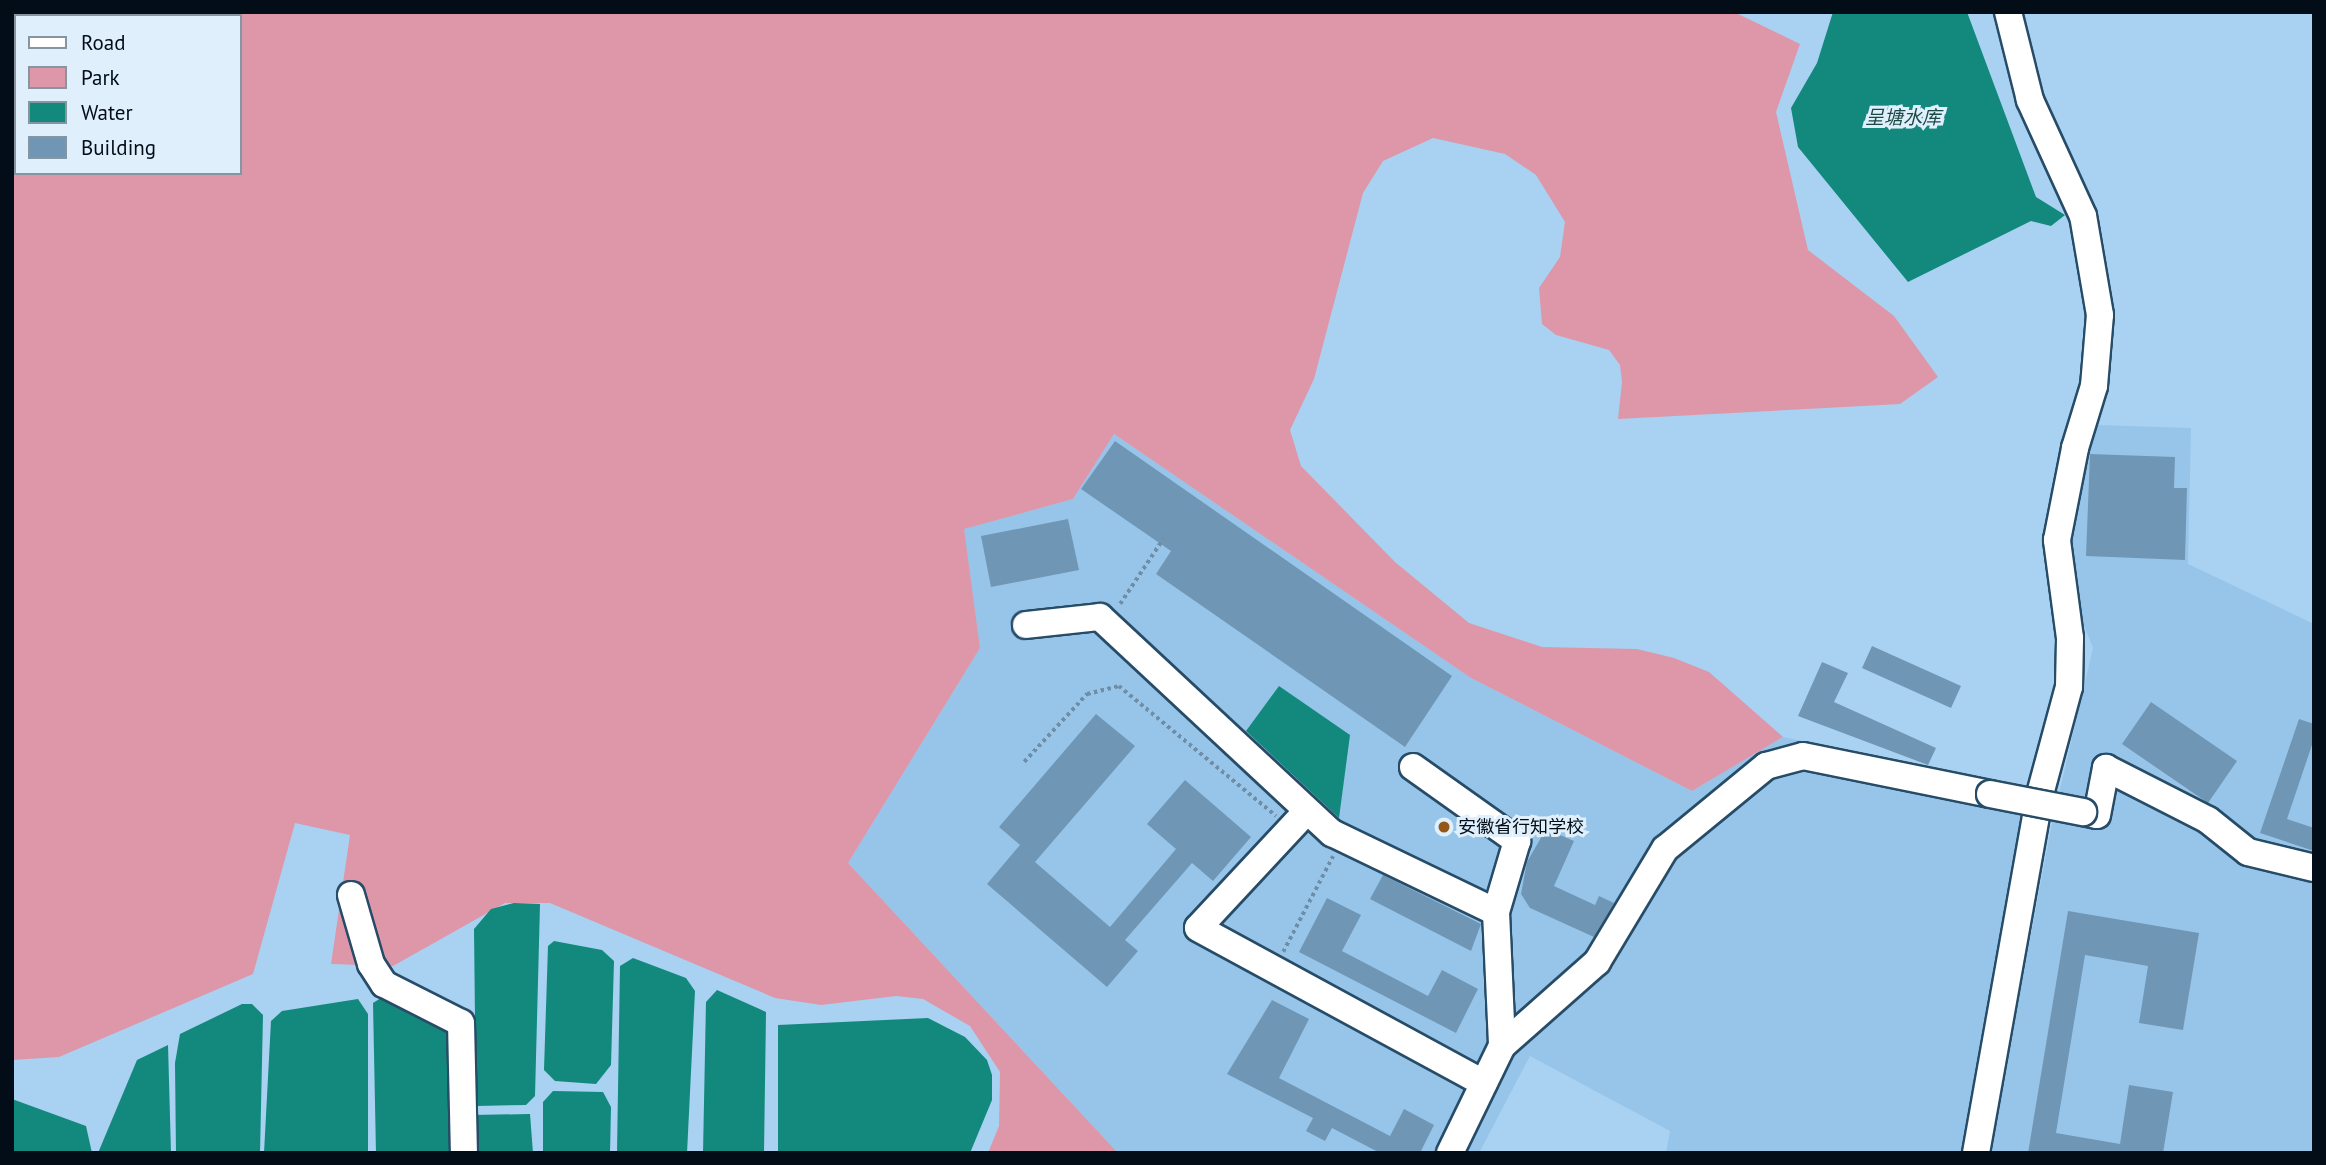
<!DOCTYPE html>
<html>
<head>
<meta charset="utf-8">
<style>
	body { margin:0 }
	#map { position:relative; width:2326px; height:1165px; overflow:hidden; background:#a9d1f1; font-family:"PT Sans","Noto Sans SC",sans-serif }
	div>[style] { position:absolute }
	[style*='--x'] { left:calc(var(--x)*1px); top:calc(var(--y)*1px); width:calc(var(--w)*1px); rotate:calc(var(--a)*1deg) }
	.built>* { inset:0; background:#97c5ea }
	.green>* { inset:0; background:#dd97a9 }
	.water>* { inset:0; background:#12897c }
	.building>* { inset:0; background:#7096b5 }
	.path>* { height:3.5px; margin-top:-1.75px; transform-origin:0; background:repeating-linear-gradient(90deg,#6f8da5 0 3.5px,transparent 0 7px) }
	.roads { filter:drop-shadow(2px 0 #274c67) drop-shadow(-2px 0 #274c67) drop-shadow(0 2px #274c67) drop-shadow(0 -2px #274c67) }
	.minor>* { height:26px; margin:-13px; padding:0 13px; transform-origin:13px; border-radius:13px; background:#fff }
	.bridges { filter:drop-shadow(2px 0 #274c67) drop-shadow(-2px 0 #274c67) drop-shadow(0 2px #274c67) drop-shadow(0 -2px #274c67) }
	.minor-bridge>* { height:26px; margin:-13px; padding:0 13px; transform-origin:13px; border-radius:13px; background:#fff }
	.dots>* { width:19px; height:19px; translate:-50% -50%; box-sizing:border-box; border:4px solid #dfeffc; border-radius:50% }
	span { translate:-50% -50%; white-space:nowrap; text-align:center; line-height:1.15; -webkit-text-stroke:6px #dfeffc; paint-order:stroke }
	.poi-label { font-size:18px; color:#020d18 }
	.left { translate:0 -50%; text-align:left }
	.water-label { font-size:19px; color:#1c4943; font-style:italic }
	.frame { position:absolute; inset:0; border:14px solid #020d18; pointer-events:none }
	.legend { position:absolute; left:14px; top:14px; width:228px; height:161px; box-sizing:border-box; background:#dfeffc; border:2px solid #8795a1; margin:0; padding:9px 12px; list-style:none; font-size:21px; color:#020d18 }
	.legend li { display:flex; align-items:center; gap:14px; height:35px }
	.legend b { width:35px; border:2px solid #8795a1 }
</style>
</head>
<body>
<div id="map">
	<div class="built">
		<div style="clip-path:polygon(2097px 425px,2191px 428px,2188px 564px,2314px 624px,2314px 1153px,1990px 1153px,2051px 828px,2093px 648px,2068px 585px,2072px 494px)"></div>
		<div style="clip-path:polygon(1114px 434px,1471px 678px,1692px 791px,1783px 737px,2026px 787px,1961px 1153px,1666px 1153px,1670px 1131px,1530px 1056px,1479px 1153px,1118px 1153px,848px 863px,980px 648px,963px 529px,1073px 499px)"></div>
	</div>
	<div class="green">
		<div style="clip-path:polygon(evenodd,12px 12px,1734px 12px,1800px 44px,1776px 112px,1808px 250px,1894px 316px,1938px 377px,1900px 404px,1618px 419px,1622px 382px,1620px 365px,1609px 350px,1556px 335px,1542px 324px,1539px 288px,1560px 257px,1565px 222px,1536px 175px,1505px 154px,1433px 138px,1383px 161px,1363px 193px,1314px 379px,1290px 430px,1301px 466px,1395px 562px,1469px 623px,1542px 647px,1637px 649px,1674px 658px,1709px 672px,1783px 737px,1692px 791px,1471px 678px,1114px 434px,1073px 499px,964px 529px,980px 648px,848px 863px,1118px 1153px,988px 1153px,999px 1126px,1000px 1072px,970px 1026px,923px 999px,896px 996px,821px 1005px,775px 998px,550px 903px,505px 903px,393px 966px,331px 964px,350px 835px,295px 823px,253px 974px,59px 1057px,12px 1060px,12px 12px,16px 16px,240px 16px,240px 173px,16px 173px,16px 16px)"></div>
	</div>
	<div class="water">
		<div style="clip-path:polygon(1833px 12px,1967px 12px,2036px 197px,2065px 215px,2051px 226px,2031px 221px,1908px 282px,1798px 147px,1791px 108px,1817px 63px)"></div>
		<div style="clip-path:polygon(1279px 686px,1350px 735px,1339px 818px,1246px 731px)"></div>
		<div style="clip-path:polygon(514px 903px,540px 904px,535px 1096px,526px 1105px,476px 1106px,474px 929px,491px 909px)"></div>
		<div style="clip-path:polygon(554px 941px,602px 950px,614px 961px,611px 1065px,596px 1084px,555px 1081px,544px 1070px,548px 946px)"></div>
		<div style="clip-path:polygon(633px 958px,686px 978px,695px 991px,687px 1153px,617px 1153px,620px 966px)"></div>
		<div style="clip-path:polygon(717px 990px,766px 1012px,764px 1153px,703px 1153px,706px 1002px)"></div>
		<div style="clip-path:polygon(384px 996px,450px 1026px,455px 1153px,376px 1153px,373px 1003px)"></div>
		<div style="clip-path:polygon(358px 999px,368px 1014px,368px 1153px,264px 1153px,271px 1021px,282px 1011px)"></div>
		<div style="clip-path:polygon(242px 1004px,252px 1004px,263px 1015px,260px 1153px,176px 1153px,175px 1063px,180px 1034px)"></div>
		<div style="clip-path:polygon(928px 1018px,965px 1037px,987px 1060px,992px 1075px,992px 1100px,970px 1153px,778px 1153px,778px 1025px)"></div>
		<div style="clip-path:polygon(168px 1045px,171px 1153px,98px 1153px,137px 1060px)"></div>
		<div style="clip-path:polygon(553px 1091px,603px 1092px,611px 1107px,610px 1153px,543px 1153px,543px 1102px)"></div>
		<div style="clip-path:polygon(12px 1099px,86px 1126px,92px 1153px,12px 1153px)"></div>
		<div style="clip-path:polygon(530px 1114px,533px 1153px,472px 1153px,472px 1115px)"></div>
	</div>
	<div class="building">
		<div style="clip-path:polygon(1115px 441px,1452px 676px,1405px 747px,1156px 574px,1171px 551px,1081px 489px)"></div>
		<div style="clip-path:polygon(2090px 454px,2175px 457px,2174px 488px,2187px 488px,2185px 560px,2086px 556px)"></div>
		<div style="clip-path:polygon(1068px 519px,1079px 570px,991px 587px,981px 536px)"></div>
		<div style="clip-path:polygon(1872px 646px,1961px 686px,1951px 708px,1862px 668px)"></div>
		<div style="clip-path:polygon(1822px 662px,1848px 673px,1834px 702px,1936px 748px,1928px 765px,1798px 716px)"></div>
		<div style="clip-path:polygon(2151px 702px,2237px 761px,2208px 803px,2122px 744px)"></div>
		<div style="clip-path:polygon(1096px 714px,1135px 746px,1035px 862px,1110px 927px,1176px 849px,1147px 824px,1185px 780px,1251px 837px,1213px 881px,1192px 863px,1125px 940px,1138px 951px,1107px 987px,987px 884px,1020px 845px,999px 827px)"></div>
		<div style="clip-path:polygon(2299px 719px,2314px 724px,2314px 739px,2287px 819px,2314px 828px,2314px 851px,2260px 833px)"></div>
		<div style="clip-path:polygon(1546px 829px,1574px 841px,1554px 886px,1595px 905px,1599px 896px,1614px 903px,1594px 937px,1530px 908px,1521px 894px,1527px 862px)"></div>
		<div style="clip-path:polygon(1383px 875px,1481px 924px,1471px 951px,1370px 899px)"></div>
		<div style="clip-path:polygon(1327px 898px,1361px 915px,1342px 951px,1428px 996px,1442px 970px,1478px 989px,1456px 1033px,1299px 952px)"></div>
		<div style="clip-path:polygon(2068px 911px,2199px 933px,2183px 1030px,2139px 1023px,2148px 966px,2085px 955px,2056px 1133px,2120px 1144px,2129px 1085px,2173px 1092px,2163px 1153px,2028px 1153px)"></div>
		<div style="clip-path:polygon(1272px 1000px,1309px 1019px,1279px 1078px,1390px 1136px,1404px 1109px,1434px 1125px,1420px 1153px,1380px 1153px,1332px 1128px,1325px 1141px,1306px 1131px,1313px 1118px,1227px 1074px)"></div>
	</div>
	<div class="path">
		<div style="--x:1120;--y:604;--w:78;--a:-56.5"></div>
		<div style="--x:1024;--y:762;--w:93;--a:-47.2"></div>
		<div style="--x:1087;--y:694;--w:33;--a:-14"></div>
		<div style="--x:1119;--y:686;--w:204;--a:39.6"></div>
		<div style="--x:1283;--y:952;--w:108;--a:-62.5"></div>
	</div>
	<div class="roads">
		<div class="minor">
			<div style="--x:1026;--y:625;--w:74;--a:-6.2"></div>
			<div style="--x:1100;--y:617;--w:317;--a:43"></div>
			<div style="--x:1332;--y:833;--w:182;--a:25.7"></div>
			<div style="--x:1413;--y:767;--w:128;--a:35.4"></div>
			<div style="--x:1517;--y:841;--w:74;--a:106.5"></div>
			<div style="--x:1496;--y:912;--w:134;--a:87.4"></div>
			<div style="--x:1306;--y:812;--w:158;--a:133"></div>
			<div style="--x:1198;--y:928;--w:325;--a:28.5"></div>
			<div style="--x:2083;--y:812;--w:14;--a:12"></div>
			<div style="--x:2097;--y:815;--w:48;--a:-79.2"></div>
			<div style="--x:2106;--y:768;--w:114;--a:27"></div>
			<div style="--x:2208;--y:820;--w:51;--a:38.7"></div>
			<div style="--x:2248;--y:852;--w:68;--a:13.6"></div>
			<div style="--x:351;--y:895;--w:72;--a:73.8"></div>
			<div style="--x:371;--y:964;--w:24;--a:57"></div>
			<div style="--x:384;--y:984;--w:86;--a:26.9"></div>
			<div style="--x:461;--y:1023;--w:130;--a:88.7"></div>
			<div style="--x:1450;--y:1153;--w:119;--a:-64.1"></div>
			<div style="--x:1502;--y:1046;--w:127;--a:-41.5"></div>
			<div style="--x:1597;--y:962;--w:132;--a:-59"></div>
			<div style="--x:1665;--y:849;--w:131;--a:-39.4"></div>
			<div style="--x:1766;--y:766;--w:38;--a:-15"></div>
			<div style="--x:1803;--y:756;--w:191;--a:11.5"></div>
			<div style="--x:1976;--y:1153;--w:361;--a:-79.9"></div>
			<div style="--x:2039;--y:798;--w:115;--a:-74.9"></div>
			<div style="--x:2069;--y:687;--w:49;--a:-88.8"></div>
			<div style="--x:2070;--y:638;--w:99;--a:-97.6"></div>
			<div style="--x:2057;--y:540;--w:94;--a:-78.9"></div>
			<div style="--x:2075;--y:448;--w:65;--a:-73"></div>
			<div style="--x:2094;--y:386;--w:71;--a:-85.2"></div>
			<div style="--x:2100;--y:315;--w:100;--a:-99.7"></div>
			<div style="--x:2083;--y:216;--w:128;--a:-114.6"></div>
			<div style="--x:2030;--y:100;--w:91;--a:-104"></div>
		</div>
	</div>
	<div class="bridges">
		<div class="minor-bridge">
			<div style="--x:1990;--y:794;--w:95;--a:11"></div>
		</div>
	</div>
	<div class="dots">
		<div style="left:1444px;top:827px;background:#935817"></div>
	</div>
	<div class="poi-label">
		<span class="left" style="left:1458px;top:827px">安徽省行知学校</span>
	</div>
	<div class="water-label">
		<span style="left:1903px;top:118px">呈塘水库</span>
	</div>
	<div class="frame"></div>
	<ul class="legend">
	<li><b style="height:9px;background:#fff"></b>Road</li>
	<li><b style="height:19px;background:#dd97a9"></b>Park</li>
	<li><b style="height:19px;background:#12897c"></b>Water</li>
	<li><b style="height:19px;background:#7096b5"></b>Building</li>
	</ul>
</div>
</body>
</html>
